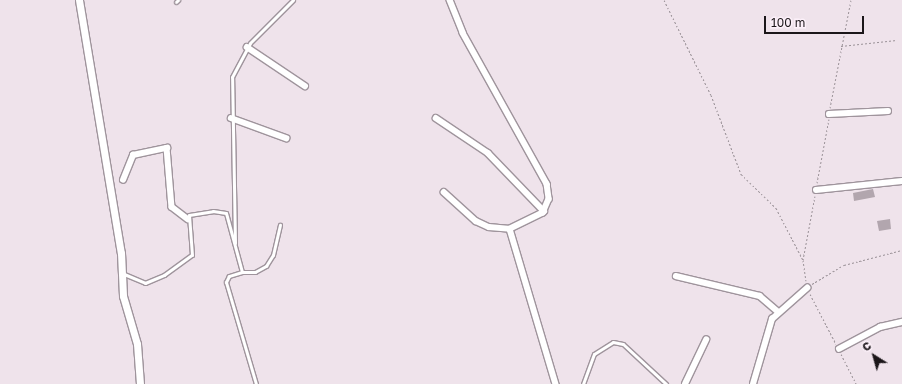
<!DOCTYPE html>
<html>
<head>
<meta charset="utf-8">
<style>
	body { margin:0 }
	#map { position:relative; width:902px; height:384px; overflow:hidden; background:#efe3eb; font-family:"Golos Text",sans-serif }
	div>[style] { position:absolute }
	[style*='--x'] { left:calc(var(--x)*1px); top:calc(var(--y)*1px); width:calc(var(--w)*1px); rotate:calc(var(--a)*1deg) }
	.building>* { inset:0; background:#b2a6ae }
	.path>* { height:1px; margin-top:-0.5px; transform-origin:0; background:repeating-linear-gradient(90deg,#9b9298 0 2px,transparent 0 4px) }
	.roads { filter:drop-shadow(1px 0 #9f949c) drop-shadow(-1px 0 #9f949c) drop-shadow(0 1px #9f949c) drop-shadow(0 -1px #9f949c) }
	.service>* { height:3px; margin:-1.5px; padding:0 1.5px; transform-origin:1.5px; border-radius:1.5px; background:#fff }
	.minor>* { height:5.5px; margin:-2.75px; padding:0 2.75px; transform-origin:2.75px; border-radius:2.75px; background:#fff }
	.tertiary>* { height:7px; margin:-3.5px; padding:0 3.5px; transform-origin:3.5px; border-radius:3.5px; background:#fff }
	span { translate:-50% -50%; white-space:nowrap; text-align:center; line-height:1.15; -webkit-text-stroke:3px #fcf0f9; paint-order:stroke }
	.north { position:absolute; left:854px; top:336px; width:40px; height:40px; -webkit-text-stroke:3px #fcf0f9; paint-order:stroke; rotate:323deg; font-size:11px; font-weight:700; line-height:16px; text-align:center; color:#1b1619 }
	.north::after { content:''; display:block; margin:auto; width:14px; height:18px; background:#1b1619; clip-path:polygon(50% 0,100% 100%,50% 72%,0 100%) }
	.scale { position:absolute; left:764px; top:16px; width:100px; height:18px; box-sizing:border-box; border:2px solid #1b1619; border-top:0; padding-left:5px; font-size:12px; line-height:14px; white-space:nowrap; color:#1b1619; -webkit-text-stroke:3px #fcf0f9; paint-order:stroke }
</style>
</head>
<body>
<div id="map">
	<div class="building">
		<div style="clip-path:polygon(873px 189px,875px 197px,854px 201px,853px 193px)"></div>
		<div style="clip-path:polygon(890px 219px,891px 229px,879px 231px,877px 221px)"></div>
	</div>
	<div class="path">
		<div style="--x:664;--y:0;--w:106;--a:63.7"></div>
		<div style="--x:711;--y:95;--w:85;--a:69.2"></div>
		<div style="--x:741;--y:174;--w:49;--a:44.2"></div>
		<div style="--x:776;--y:208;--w:59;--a:62.6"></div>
		<div style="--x:803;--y:260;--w:21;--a:82"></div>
		<div style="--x:841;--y:46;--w:56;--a:-6.1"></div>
		<div style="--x:830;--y:108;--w:110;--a:-79"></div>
		<div style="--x:817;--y:183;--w:65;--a:-79.4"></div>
		<div style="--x:803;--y:260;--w:65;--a:-79.4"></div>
		<div style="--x:812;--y:284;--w:37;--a:-31"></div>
		<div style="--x:844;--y:265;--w:60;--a:-14.5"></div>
		<div style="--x:810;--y:294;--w:56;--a:62.5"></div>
		<div style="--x:841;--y:354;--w:34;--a:63"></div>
	</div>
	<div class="roads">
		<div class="service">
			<div style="--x:176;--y:2;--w:3;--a:-45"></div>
			<div style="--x:235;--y:243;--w:166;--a:-91"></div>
			<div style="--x:232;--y:77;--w:38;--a:-62"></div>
			<div style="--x:250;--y:43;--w:61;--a:-45"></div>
			<div style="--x:242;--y:272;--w:13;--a:0"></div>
			<div style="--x:255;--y:272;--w:13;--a:-29"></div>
			<div style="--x:266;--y:266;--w:13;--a:-58"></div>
			<div style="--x:273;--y:255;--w:31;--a:-77"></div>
			<div style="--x:124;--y:274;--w:23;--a:23"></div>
			<div style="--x:145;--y:283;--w:21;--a:-23"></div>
			<div style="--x:164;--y:275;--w:34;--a:-36"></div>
			<div style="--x:192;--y:255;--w:40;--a:-94.3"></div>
			<div style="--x:189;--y:215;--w:24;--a:-9"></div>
			<div style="--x:213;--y:211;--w:13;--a:9"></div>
			<div style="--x:226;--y:213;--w:61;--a:74.8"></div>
			<div style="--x:242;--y:272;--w:14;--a:163"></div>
			<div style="--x:229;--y:276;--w:7;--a:117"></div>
			<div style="--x:226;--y:282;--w:106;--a:73.6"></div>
			<div style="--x:583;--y:384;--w:32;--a:-70"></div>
			<div style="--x:594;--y:354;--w:22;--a:-32"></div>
			<div style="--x:613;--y:342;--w:10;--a:11"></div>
			<div style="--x:623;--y:344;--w:59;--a:42.9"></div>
		</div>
		<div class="minor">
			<div style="--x:450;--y:0;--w:35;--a:68"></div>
			<div style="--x:463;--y:33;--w:173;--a:60.9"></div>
			<div style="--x:547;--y:184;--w:15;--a:82"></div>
			<div style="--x:549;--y:199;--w:15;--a:113"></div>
			<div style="--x:543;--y:213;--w:37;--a:154"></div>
			<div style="--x:510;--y:229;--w:162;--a:73.5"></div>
			<div style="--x:247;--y:47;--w:70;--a:33.9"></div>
			<div style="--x:829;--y:114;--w:59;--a:-2.9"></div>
			<div style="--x:231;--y:118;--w:59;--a:20"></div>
			<div style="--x:436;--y:118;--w:63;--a:33.9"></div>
			<div style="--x:488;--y:153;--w:81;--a:46"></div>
			<div style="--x:123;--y:180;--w:27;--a:-68"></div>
			<div style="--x:133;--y:155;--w:35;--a:-12"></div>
			<div style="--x:167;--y:148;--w:59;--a:85.2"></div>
			<div style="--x:172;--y:207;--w:20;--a:37"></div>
			<div style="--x:816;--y:190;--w:86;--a:-6"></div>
			<div style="--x:444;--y:192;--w:43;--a:42.2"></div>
			<div style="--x:476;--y:221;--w:14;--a:25"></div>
			<div style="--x:489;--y:227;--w:21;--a:5"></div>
			<div style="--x:676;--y:276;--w:86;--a:13.4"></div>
			<div style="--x:760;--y:296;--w:23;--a:41"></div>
			<div style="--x:839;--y:349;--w:47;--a:-28.2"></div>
			<div style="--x:880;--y:327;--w:23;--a:-13"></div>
			<div style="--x:685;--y:384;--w:49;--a:-64.5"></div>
			<div style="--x:753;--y:384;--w:68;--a:-73.7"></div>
			<div style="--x:772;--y:319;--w:47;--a:-41.5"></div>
		</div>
		<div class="tertiary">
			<div style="--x:79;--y:0;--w:256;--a:80.6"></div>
			<div style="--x:121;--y:253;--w:43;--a:87.3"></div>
			<div style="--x:123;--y:296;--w:50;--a:73.7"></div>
			<div style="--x:137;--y:344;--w:40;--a:85.7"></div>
		</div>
	</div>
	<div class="north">С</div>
	<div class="scale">100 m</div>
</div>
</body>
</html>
